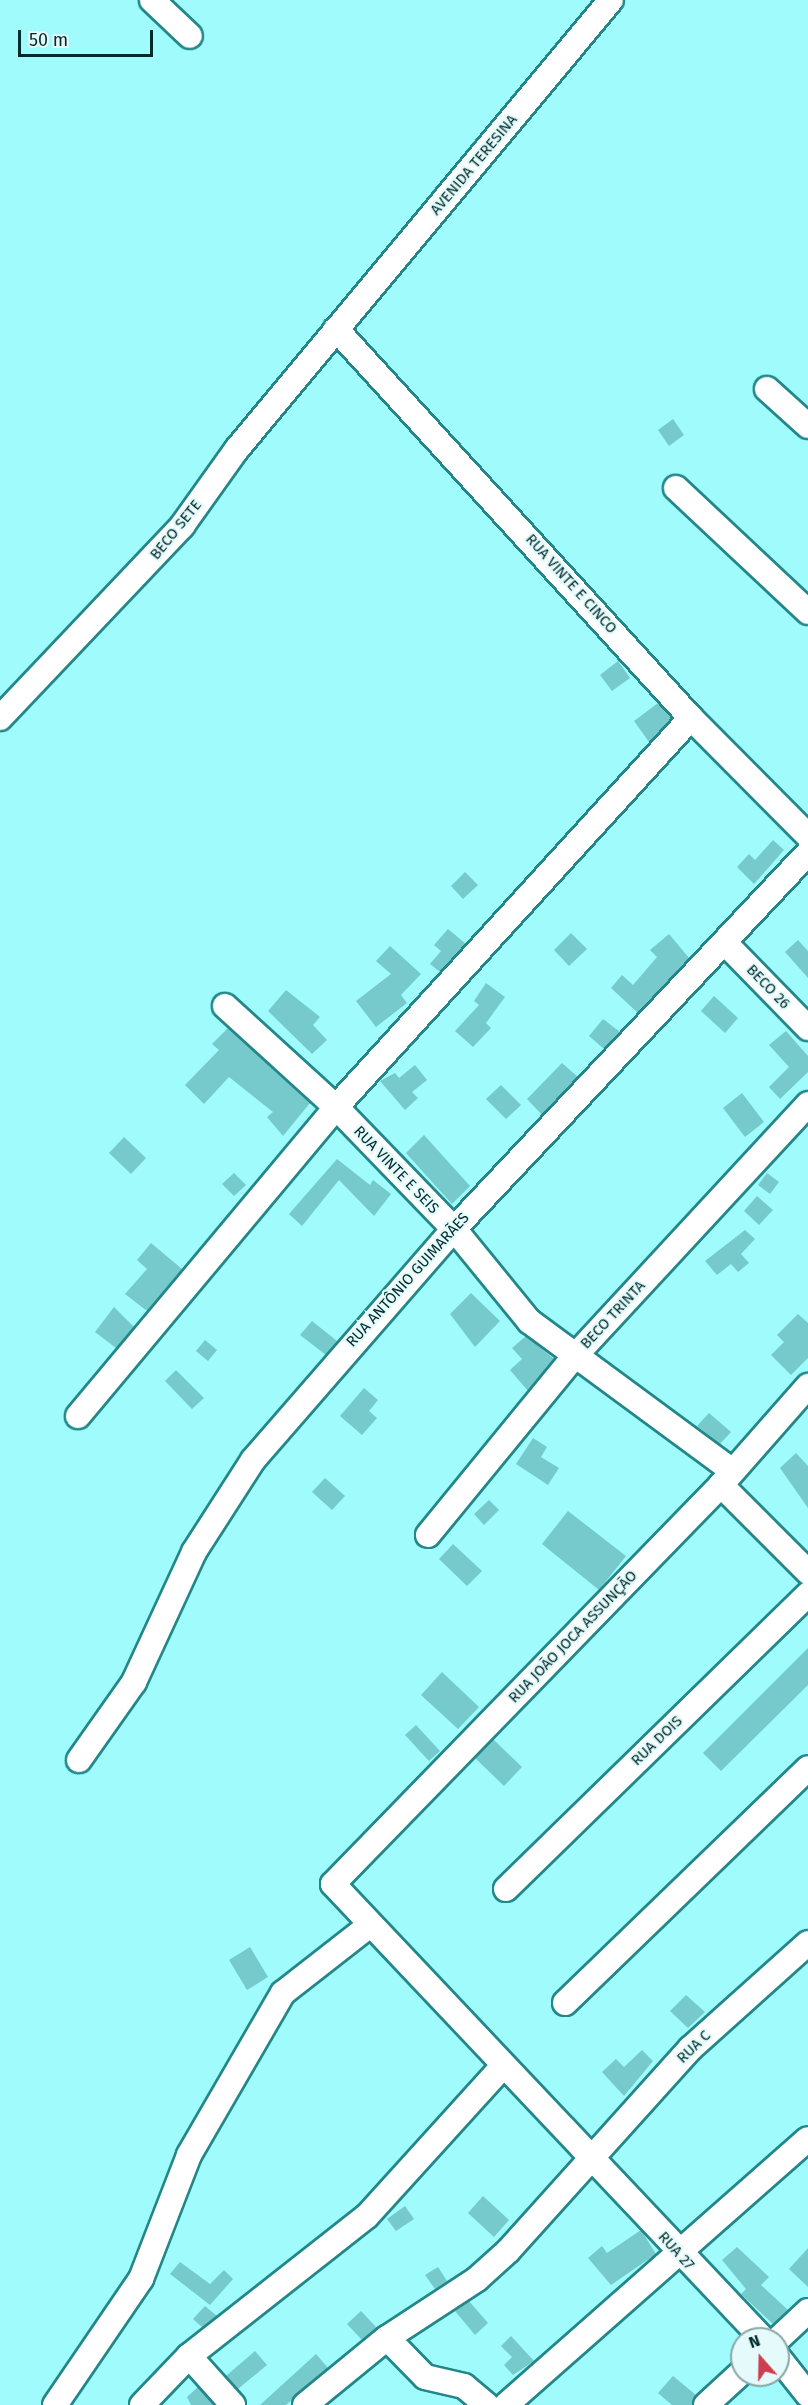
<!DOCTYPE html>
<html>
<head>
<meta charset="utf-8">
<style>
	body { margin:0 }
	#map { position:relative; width:808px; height:2405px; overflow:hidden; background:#9ffbfc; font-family:"Fira Sans",sans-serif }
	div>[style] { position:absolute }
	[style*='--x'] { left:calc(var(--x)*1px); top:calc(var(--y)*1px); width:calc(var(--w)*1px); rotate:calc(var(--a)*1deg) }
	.building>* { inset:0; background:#76cacb }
	.roads { filter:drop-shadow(2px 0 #238789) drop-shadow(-2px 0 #238789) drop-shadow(0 2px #238789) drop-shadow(0 -2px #238789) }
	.minor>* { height:24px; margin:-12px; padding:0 12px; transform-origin:12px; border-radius:12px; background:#fff }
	span { translate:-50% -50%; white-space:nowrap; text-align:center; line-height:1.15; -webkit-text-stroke:4.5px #e5fafa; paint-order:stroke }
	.street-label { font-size:15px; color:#002a2b }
	.north { position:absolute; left:730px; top:2327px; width:60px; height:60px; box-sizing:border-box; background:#e5fafa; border:2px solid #89a7a7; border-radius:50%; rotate:340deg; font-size:16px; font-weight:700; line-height:24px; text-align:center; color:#002a2b }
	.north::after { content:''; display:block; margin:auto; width:21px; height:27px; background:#ce3d52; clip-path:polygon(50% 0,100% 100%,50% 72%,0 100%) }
	.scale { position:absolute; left:18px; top:30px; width:135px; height:27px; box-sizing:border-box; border:3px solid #002a2b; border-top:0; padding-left:8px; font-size:18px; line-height:21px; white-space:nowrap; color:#002a2b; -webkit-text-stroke:4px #e5fafa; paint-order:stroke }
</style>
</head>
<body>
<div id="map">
	<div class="building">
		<div style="clip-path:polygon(673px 419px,684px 435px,669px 446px,658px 430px)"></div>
		<div style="clip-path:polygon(618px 661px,630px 678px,612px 691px,600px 675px)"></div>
		<div style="clip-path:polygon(658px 703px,672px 718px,649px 742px,634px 721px)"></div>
		<div style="clip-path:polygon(773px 840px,784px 850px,754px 884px,737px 867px,749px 854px,755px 860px)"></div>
		<div style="clip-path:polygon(465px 872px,478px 885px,463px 899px,451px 886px)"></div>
		<div style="clip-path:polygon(448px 929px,466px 944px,440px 972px,430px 964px,441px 951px,434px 945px)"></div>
		<div style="clip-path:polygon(571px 933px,587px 949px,569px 966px,554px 950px)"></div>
		<div style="clip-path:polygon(669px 934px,689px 958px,638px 1013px,611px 988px,622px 975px,633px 985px,657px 957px,650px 950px)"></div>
		<div style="clip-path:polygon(798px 940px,808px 951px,808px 978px,785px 952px)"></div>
		<div style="clip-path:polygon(390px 946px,421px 974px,401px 995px,407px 1003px,376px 1027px,356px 1001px,391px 974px,376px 961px)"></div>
		<div style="clip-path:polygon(486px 983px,505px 997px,486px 1023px,491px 1028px,473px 1047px,455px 1031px,479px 1005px,474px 1001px)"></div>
		<div style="clip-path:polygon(286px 990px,320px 1017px,313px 1025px,327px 1040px,312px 1054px,268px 1011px)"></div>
		<div style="clip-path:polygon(714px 996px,738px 1018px,725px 1033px,701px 1011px)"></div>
		<div style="clip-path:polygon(603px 1019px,620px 1032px,604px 1049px,589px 1036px)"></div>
		<div style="clip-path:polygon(228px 1028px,310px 1103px,283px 1136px,267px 1117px,273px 1112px,229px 1077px,204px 1104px,185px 1085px,219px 1050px,212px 1044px)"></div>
		<div style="clip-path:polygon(786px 1031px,808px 1056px,808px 1072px,780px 1099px,769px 1087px,789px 1067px,769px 1045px)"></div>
		<div style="clip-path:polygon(562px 1063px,578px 1077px,542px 1115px,527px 1099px)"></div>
		<div style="clip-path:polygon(415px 1065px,427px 1080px,412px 1092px,418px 1098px,405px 1110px,380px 1081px,395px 1073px,399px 1078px)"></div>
		<div style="clip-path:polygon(501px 1085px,521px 1105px,506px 1119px,486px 1099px)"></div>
		<div style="clip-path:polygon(742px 1093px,764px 1122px,745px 1137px,723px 1108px)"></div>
		<div style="clip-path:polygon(424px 1135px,470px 1186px,452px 1204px,406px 1153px)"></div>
		<div style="clip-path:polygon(124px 1137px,146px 1158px,131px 1174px,109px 1153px)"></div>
		<div style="clip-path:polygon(337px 1159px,370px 1185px,373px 1180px,391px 1194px,374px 1216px,339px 1180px,302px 1226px,289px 1214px)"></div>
		<div style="clip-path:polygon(234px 1173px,246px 1185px,234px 1196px,222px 1184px)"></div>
		<div style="clip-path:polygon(767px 1173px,779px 1182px,770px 1194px,758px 1185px)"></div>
		<div style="clip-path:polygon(757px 1196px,773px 1210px,759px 1225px,744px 1211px)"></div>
		<div style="clip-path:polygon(745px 1230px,755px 1239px,741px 1254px,749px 1263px,738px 1272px,731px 1264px,717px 1275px,705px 1261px)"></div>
		<div style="clip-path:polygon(151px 1243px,182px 1269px,147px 1311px,125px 1294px,147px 1269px,137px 1260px)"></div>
		<div style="clip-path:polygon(471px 1293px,500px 1321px,475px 1347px,450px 1314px)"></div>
		<div style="clip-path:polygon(114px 1307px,134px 1327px,116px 1348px,95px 1332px)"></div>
		<div style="clip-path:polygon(798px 1314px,808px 1323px,808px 1358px,791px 1375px,771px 1355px,784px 1342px,777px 1335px)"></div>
		<div style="clip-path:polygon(312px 1321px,337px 1341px,326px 1355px,300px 1335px)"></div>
		<div style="clip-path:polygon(526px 1336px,554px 1359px,528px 1391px,510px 1370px,522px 1359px,512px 1348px)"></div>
		<div style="clip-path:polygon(205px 1340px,217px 1350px,208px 1361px,196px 1351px)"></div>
		<div style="clip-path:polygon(176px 1370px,204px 1398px,192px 1409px,165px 1381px)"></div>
		<div style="clip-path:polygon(364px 1388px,378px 1400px,369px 1411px,377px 1418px,362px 1435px,340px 1416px)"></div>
		<div style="clip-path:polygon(709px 1413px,731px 1432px,720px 1444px,697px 1426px)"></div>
		<div style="clip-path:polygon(533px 1438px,547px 1447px,541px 1457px,559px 1468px,548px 1485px,516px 1464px)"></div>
		<div style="clip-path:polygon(796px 1453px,808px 1466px,808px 1508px,780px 1468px)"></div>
		<div style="clip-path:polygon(325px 1478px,345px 1496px,332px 1510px,312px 1492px)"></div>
		<div style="clip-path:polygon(489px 1500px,499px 1510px,484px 1525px,474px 1514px)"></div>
		<div style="clip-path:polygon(568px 1511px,626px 1556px,599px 1590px,542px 1544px)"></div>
		<div style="clip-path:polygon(453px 1544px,482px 1571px,467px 1586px,439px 1559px)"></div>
		<div style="clip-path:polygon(808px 1648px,808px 1685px,721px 1771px,703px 1753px)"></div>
		<div style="clip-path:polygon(442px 1672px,479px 1707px,458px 1729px,421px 1695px)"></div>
		<div style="clip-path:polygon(416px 1725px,440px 1751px,429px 1761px,405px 1735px)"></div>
		<div style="clip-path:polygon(493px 1739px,522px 1767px,504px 1786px,475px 1758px)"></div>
		<div style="clip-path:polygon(250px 1947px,268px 1977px,247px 1990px,229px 1960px)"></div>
		<div style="clip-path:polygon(686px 1995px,705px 2012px,688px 2028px,670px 2011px)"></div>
		<div style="clip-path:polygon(642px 2050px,653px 2061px,624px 2096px,602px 2072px,616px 2059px,624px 2067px)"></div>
		<div style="clip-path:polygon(483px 2196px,509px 2220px,494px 2237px,468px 2213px)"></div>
		<div style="clip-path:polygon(405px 2206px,414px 2219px,396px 2231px,387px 2219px)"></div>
		<div style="clip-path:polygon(641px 2230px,656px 2254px,611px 2285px,588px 2258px,602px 2246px,607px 2253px)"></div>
		<div style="clip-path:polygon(737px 2247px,769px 2277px,761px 2285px,788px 2310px,773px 2324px,741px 2294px,746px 2289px,722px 2260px)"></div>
		<div style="clip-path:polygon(808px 2248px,808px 2287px,789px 2269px)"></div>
		<div style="clip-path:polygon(180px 2262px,210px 2284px,224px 2270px,233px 2279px,210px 2305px,170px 2274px)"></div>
		<div style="clip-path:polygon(438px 2267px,447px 2281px,435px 2289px,425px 2275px)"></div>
		<div style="clip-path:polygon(469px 2301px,488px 2323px,475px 2335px,455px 2311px)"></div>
		<div style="clip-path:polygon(205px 2306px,217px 2316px,202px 2327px,193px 2319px)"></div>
		<div style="clip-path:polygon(361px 2311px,377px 2328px,362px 2340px,347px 2324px)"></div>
		<div style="clip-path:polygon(511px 2336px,534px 2361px,513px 2375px,504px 2365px,512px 2357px,501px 2346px)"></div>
		<div style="clip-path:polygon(255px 2351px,267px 2365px,238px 2389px,226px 2376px)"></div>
		<div style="clip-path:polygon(316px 2354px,328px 2368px,286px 2405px,260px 2405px)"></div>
		<div style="clip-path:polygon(673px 2376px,696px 2395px,692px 2405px,672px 2405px,658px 2393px)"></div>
		<div style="clip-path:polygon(198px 2387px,214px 2405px,191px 2405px,187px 2397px)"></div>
	</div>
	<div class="roads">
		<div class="minor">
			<div style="--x:152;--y:0;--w:52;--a:43.5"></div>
			<div style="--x:336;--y:329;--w:527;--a:47.62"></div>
			<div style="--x:691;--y:718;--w:166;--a:45.2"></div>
			<div style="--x:767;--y:389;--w:55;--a:42.1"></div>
			<div style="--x:676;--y:488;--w:181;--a:43.2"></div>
			<div style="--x:0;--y:718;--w:265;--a:-46.5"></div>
			<div style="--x:182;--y:526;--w:95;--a:-54.5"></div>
			<div style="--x:237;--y:449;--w:584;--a:-50.21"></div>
			<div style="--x:727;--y:945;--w:116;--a:45.7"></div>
			<div style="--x:225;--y:1006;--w:150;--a:42.3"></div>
			<div style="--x:336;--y:1107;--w:170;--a:46"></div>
			<div style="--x:454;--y:1229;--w:119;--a:50.8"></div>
			<div style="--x:529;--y:1321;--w:251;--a:36.4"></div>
			<div style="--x:78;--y:1416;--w:403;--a:-50.1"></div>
			<div style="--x:336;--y:1107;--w:527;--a:-47.62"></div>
			<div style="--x:721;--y:1485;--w:123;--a:45"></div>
			<div style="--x:428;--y:1535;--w:229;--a:-50.7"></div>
			<div style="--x:573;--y:1358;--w:346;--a:-47.2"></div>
			<div style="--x:79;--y:1760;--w:95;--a:-54.8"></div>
			<div style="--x:134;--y:1682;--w:143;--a:-65.2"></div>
			<div style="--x:194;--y:1552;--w:109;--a:-57.3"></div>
			<div style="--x:253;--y:1460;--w:306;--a:-49"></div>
			<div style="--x:454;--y:1229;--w:516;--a:-46.73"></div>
			<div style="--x:506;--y:1889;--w:422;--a:-44.3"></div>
			<div style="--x:565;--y:2003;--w:338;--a:-44"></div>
			<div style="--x:387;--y:2338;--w:54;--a:45.7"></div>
			<div style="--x:425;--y:2377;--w:40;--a:13"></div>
			<div style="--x:464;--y:2386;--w:30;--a:40"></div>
			<div style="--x:763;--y:2339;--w:626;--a:-133.38"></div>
			<div style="--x:333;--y:1884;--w:557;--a:-45.8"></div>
			<div style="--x:721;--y:1485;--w:132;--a:-48.7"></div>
			<div style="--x:778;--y:2339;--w:41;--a:-43"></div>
			<div style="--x:189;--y:2356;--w:66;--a:48.1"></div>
			<div style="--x:778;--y:2357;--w:48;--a:51.7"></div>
			<div style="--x:55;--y:2405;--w:153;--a:-55.7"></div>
			<div style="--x:141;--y:2279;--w:133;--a:-68.8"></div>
			<div style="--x:189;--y:2155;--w:187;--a:-59.9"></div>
			<div style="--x:283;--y:1993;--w:110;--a:-38"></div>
			<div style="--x:142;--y:2405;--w:68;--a:-46.2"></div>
			<div style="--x:189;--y:2356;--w:226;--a:-38.2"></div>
			<div style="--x:367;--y:2216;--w:201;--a:-47.8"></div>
			<div style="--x:305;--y:2405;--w:106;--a:-39.3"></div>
			<div style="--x:387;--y:2338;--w:108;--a:-33.2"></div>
			<div style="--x:477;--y:2279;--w:42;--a:-42.1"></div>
			<div style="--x:508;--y:2251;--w:273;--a:-48"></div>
			<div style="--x:691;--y:2048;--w:157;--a:-41.9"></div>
			<div style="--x:506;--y:2405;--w:402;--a:-41.4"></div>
			<div style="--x:706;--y:2405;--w:49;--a:-42.5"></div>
		</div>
	</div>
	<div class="street-label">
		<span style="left:474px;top:165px;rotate:-50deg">AVENIDA TERESINA</span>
		<span style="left:176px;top:530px;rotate:-51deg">BECO SETE</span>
		<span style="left:571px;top:584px;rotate:48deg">RUA VINTE E CINCO</span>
		<span style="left:768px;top:987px;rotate:46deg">BECO 26</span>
		<span style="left:396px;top:1170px;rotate:46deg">RUA VINTE E SEIS</span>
		<span style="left:408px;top:1280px;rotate:-48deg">RUA ANTÔNIO GUIMARÃES</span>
		<span style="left:613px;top:1315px;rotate:-47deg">BECO TRINTA</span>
		<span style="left:573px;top:1637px;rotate:-46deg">RUA JOÃO JOCA ASSUNÇÃO</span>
		<span style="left:657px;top:1741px;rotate:-44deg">RUA DOIS</span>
		<span style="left:694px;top:2047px;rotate:-44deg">RUA C</span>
		<span style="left:676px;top:2251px;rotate:48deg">RUA 27</span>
	</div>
	<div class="north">N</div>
	<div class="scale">50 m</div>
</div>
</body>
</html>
